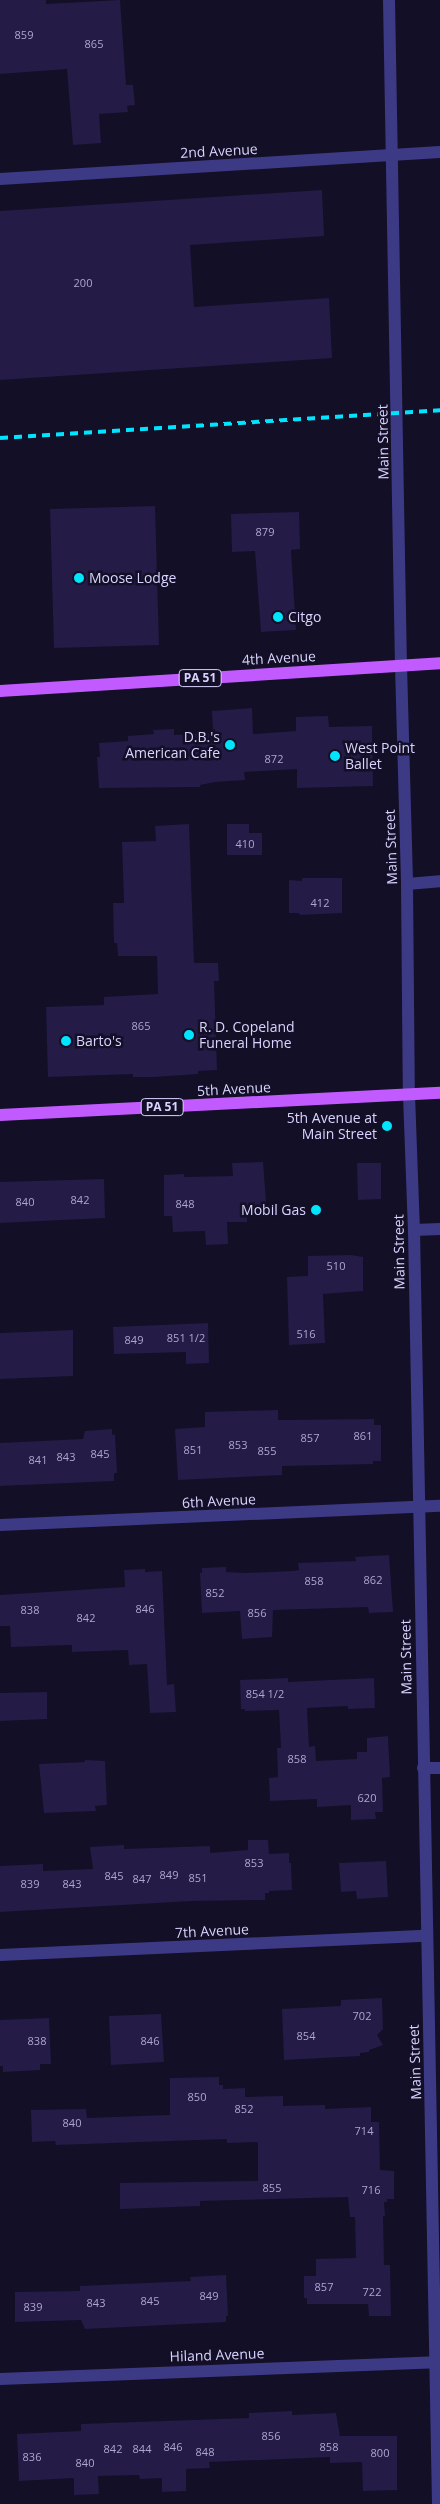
<!DOCTYPE html>
<html>
<head>
<meta charset="utf-8">
<style>
	body { margin:0 }
	#map { position:relative; width:440px; height:2504px; overflow:hidden; background:#130f26; font-family:"Open Sans",sans-serif }
	div>[style] { position:absolute }
	[style*='--x'] { left:calc(var(--x)*1px); top:calc(var(--y)*1px); width:calc(var(--w)*1px); rotate:calc(var(--a)*1deg) }
	.building>* { inset:0; background:#241b47 }
	.minor>* { height:12px; margin:-6px; padding:0 6px; transform-origin:6px; border-radius:6px; background:#3d3a85 }
	.major>* { height:12px; margin:-6px; padding:0 6px; transform-origin:6px; border-radius:6px; background:#c25bff }
	.rail>* { height:4px; margin-top:-2px; transform-origin:0; background:repeating-linear-gradient(90deg,#00e5ff 0 8px,transparent 0 14px) }
	.dots>* { width:14px; height:14px; translate:-50% -50%; box-sizing:border-box; border:2px solid #130f26; border-radius:50% }
	span { translate:-50% -50%; white-space:nowrap; text-align:center; line-height:1.15; -webkit-text-stroke:5px #130f26; paint-order:stroke }
	.number-label { font-size:11px; color:#aca6d1 }
	.number-label span { -webkit-text-stroke-width:0 }
	.shield-label span { padding:1px 4px; background:#130f26; border:1px solid; border-radius:4px; -webkit-text-stroke-width:0 }
	.shield-label { font-size:12px; color:#d9d4ff; font-weight:700 }
	.street-label { font-size:14px; color:#d9d4ff }
	.poi-label { font-size:14px; color:#d9d4ff }
	.left { translate:0 -50%; text-align:left }
	.right { translate:-100% -50%; text-align:right }
</style>
</head>
<body>
<div id="map">
	<div class="building">
		<div style="clip-path:polygon(0 0,46px 0,46px 4px,120px 0,126px 85px,133px 85px,135px 105px,127px 106px,128px 112px,99px 114px,101px 143px,73px 145px,67px 69px,0 74px)"></div>
		<div style="clip-path:polygon(322px 190px,324px 236px,190px 245px,194px 307px,329px 298px,332px 358px,0 380px,0 211px)"></div>
		<div style="clip-path:polygon(155px 506px,159px 645px,54px 648px,50px 509px)"></div>
		<div style="clip-path:polygon(299px 512px,300px 549px,291px 550px,296px 630px,261px 632px,255px 551px,232px 552px,231px 514px)"></div>
		<div style="clip-path:polygon(252px 708px,253px 734px,296px 731px,296px 717px,328px 716px,329px 727px,372px 726px,373px 786px,297px 788px,297px 769px,244px 772px,245px 780px,215px 782px,200px 785px,200px 787px,99px 788px,97px 757px,100px 757px,99px 743px,128px 741px,128px 736px,154px 734px,153px 730px,174px 729px,174px 735px,213px 733px,212px 711px)"></div>
		<div style="clip-path:polygon(189px 824px,194px 963px,218px 963px,219px 981px,214px 981px,217px 1070px,198px 1071px,198px 1074px,154px 1077px,133px 1077px,133px 1074px,48px 1077px,46px 1007px,104px 1005px,104px 997px,158px 994px,157px 956px,118px 956px,117px 943px,114px 943px,113px 903px,124px 903px,122px 842px,156px 841px,155px 826px)"></div>
		<div style="clip-path:polygon(227px 824px,249px 824px,249px 833px,262px 833px,262px 855px,227px 855px)"></div>
		<div style="clip-path:polygon(302px 878px,342px 878px,342px 913px,300px 915px,299px 913px,289px 913px,289px 880px,302px 881px)"></div>
		<div style="clip-path:polygon(263px 1162px,267px 1215px,247px 1216px,247px 1222px,227px 1222px,228px 1244px,206px 1245px,205px 1231px,173px 1232px,172px 1216px,164px 1216px,164px 1175px,184px 1174px,184px 1177px,233px 1176px,232px 1163px)"></div>
		<div style="clip-path:polygon(357px 1163px,381px 1163px,381px 1199px,358px 1200px)"></div>
		<div style="clip-path:polygon(104px 1179px,105px 1218px,0 1223px,0 1182px)"></div>
		<div style="clip-path:polygon(351px 1255px,363px 1257px,363px 1291px,323px 1294px,325px 1343px,289px 1345px,287px 1277px,308px 1276px,308px 1256px)"></div>
		<div style="clip-path:polygon(208px 1323px,209px 1363px,186px 1364px,186px 1352px,114px 1354px,113px 1327px)"></div>
		<div style="clip-path:polygon(73px 1330px,73px 1376px,0 1379px,0 1333px)"></div>
		<div style="clip-path:polygon(278px 1410px,278px 1420px,374px 1419px,374px 1425px,381px 1425px,381px 1461px,373px 1461px,373px 1464px,282px 1466px,282px 1475px,178px 1480px,175px 1429px,205px 1427px,205px 1412px)"></div>
		<div style="clip-path:polygon(112px 1429px,112px 1435px,115px 1434px,117px 1473px,114px 1473px,114px 1481px,0 1486px,0 1443px,83px 1439px,85px 1431px)"></div>
		<div style="clip-path:polygon(389px 1555px,393px 1612px,369px 1613px,368px 1607px,273px 1610px,272px 1637px,242px 1639px,240px 1611px,202px 1613px,200px 1573px,202px 1573px,202px 1568px,226px 1567px,226px 1572px,246px 1573px,294px 1571px,299px 1570px,298px 1563px,356px 1561px,355px 1557px)"></div>
		<div style="clip-path:polygon(145px 1569px,145px 1572px,162px 1571px,167px 1685px,174px 1684px,176px 1712px,150px 1713px,147px 1664px,129px 1665px,128px 1650px,72px 1652px,72px 1645px,11px 1647px,10px 1626px,0 1626px,0 1595px,125px 1587px,124px 1570px)"></div>
		<div style="clip-path:polygon(288px 1678px,288px 1682px,374px 1678px,375px 1708px,348px 1709px,348px 1706px,307px 1708px,309px 1747px,315px 1746px,316px 1761px,357px 1759px,357px 1752px,367px 1752px,367px 1738px,388px 1736px,390px 1777px,382px 1778px,383px 1812px,375px 1812px,376px 1819px,351px 1820px,351px 1805px,317px 1807px,317px 1799px,270px 1801px,269px 1778px,278px 1777px,277px 1748px,281px 1748px,279px 1710px,245px 1711px,245px 1709px,241px 1709px,240px 1680px)"></div>
		<div style="clip-path:polygon(47px 1692px,47px 1719px,0 1721px,0 1693px)"></div>
		<div style="clip-path:polygon(85px 1760px,105px 1761px,107px 1805px,95px 1806px,96px 1811px,44px 1813px,39px 1764px,85px 1762px)"></div>
		<div style="clip-path:polygon(248px 1840px,268px 1840px,269px 1854px,289px 1853px,289px 1863px,291px 1863px,292px 1890px,269px 1891px,269px 1893px,265px 1893px,265px 1900px,191px 1901px,0 1912px,0 1866px,43px 1864px,43px 1871px,93px 1869px,90px 1847px,124px 1845px,124px 1849px,210px 1846px,210px 1853px,248px 1850px)"></div>
		<div style="clip-path:polygon(386px 1861px,388px 1897px,357px 1899px,356px 1891px,341px 1892px,339px 1863px)"></div>
		<div style="clip-path:polygon(382px 1998px,383px 2029px,377px 2035px,383px 2045px,369px 2050px,369px 2052px,360px 2053px,360px 2056px,284px 2060px,282px 2009px,341px 2006px,341px 2000px)"></div>
		<div style="clip-path:polygon(161px 2014px,164px 2062px,111px 2065px,109px 2016px)"></div>
		<div style="clip-path:polygon(49px 2018px,51px 2064px,40px 2064px,40px 2070px,3px 2072px,3px 2066px,0 2066px,0 2020px)"></div>
		<div style="clip-path:polygon(219px 2077px,219px 2085px,223px 2085px,223px 2089px,245px 2088px,245px 2097px,283px 2096px,283px 2106px,325px 2105px,325px 2109px,371px 2107px,371px 2122px,379px 2122px,380px 2170px,394px 2171px,394px 2199px,387px 2199px,387px 2202px,384px 2202px,385px 2216px,383px 2216px,384px 2265px,390px 2265px,391px 2316px,369px 2316px,368px 2304px,307px 2304px,307px 2298px,304px 2298px,304px 2276px,316px 2276px,316px 2259px,356px 2258px,355px 2217px,350px 2217px,348px 2197px,200px 2201px,200px 2206px,120px 2209px,120px 2183px,258px 2181px,258px 2142px,227px 2143px,227px 2139px,56px 2145px,55px 2141px,32px 2142px,31px 2110px,86px 2109px,87px 2118px,168px 2115px,170px 2115px,170px 2078px)"></div>
		<div style="clip-path:polygon(226px 2275px,228px 2316px,226px 2316px,226px 2322px,85px 2329px,81px 2320px,15px 2322px,15px 2292px,80px 2291px,80px 2286px,191px 2281px,190px 2277px)"></div>
		<div style="clip-path:polygon(292px 2411px,292px 2415px,336px 2413px,340px 2436px,397px 2436px,397px 2490px,363px 2491px,362px 2462px,330px 2463px,330px 2457px,209px 2462px,210px 2468px,186px 2469px,186px 2491px,162px 2492px,162px 2478px,140px 2479px,139px 2475px,98px 2476px,99px 2494px,74px 2495px,74px 2478px,19px 2481px,17px 2434px,81px 2431px,81px 2424px,249px 2418px,249px 2413px)"></div>
	</div>
	<div class="minor">
		<div style="--x:389;--y:0;--w:666;--a:88.97"></div>
		<div style="--x:401;--y:666;--w:218;--a:88.4"></div>
		<div style="--x:407;--y:884;--w:211;--a:89.5"></div>
		<div style="--x:409;--y:1095;--w:135;--a:87.9"></div>
		<div style="--x:414;--y:1230;--w:1274;--a:88.92"></div>
		<div style="--x:0;--y:179;--w:441;--a:-3.5"></div>
		<div style="--x:407;--y:884;--w:33;--a:-5"></div>
		<div style="--x:414;--y:1230;--w:26;--a:-2"></div>
		<div style="--x:0;--y:1525;--w:440;--a:-2.5"></div>
		<div style="--x:423;--y:1768;--w:17;--a:0"></div>
		<div style="--x:0;--y:1955;--w:426;--a:-2.6"></div>
		<div style="--x:0;--y:2379;--w:436;--a:-2.2"></div>
	</div>
	<div class="major">
		<div style="--x:0;--y:691;--w:441;--a:-3.6"></div>
		<div style="--x:0;--y:1115;--w:441;--a:-2.9"></div>
	</div>
	<div class="rail">
		<div style="--x:0;--y:438;--w:441;--a:-3.6"></div>
	</div>
	<div class="dots">
		<div style="left:79px;top:578px;background:#00e5ff"></div>
		<div style="left:278px;top:617px;background:#00e5ff"></div>
		<div style="left:230px;top:745px;background:#00e5ff"></div>
		<div style="left:335px;top:756px;background:#00e5ff"></div>
		<div style="left:189px;top:1035px;background:#00e5ff"></div>
		<div style="left:66px;top:1041px;background:#00e5ff"></div>
		<div style="left:387px;top:1126px;background:#00e5ff"></div>
		<div style="left:316px;top:1210px;background:#00e5ff"></div>
	</div>
	<div class="number-label">
		<span style="left:24px;top:35px">859</span>
		<span style="left:94px;top:44px">865</span>
		<span style="left:83px;top:283px">200</span>
		<span style="left:265px;top:532px">879</span>
		<span style="left:274px;top:759px">872</span>
		<span style="left:245px;top:844px">410</span>
		<span style="left:320px;top:903px">412</span>
		<span style="left:141px;top:1026px">865</span>
		<span style="left:80px;top:1200px">842</span>
		<span style="left:25px;top:1202px">840</span>
		<span style="left:185px;top:1204px">848</span>
		<span style="left:336px;top:1266px">510</span>
		<span style="left:306px;top:1334px">516</span>
		<span style="left:186px;top:1338px">851 1/2</span>
		<span style="left:134px;top:1340px">849</span>
		<span style="left:363px;top:1436px">861</span>
		<span style="left:310px;top:1438px">857</span>
		<span style="left:238px;top:1445px">853</span>
		<span style="left:193px;top:1450px">851</span>
		<span style="left:267px;top:1451px">855</span>
		<span style="left:100px;top:1454px">845</span>
		<span style="left:66px;top:1457px">843</span>
		<span style="left:38px;top:1460px">841</span>
		<span style="left:373px;top:1580px">862</span>
		<span style="left:314px;top:1581px">858</span>
		<span style="left:215px;top:1593px">852</span>
		<span style="left:145px;top:1609px">846</span>
		<span style="left:30px;top:1610px">838</span>
		<span style="left:257px;top:1613px">856</span>
		<span style="left:86px;top:1618px">842</span>
		<span style="left:265px;top:1694px">854 1/2</span>
		<span style="left:297px;top:1759px">858</span>
		<span style="left:367px;top:1798px">620</span>
		<span style="left:254px;top:1863px">853</span>
		<span style="left:169px;top:1875px">849</span>
		<span style="left:114px;top:1876px">845</span>
		<span style="left:198px;top:1878px">851</span>
		<span style="left:142px;top:1879px">847</span>
		<span style="left:30px;top:1884px">839</span>
		<span style="left:72px;top:1884px">843</span>
		<span style="left:362px;top:2016px">702</span>
		<span style="left:306px;top:2036px">854</span>
		<span style="left:37px;top:2041px">838</span>
		<span style="left:150px;top:2041px">846</span>
		<span style="left:197px;top:2097px">850</span>
		<span style="left:244px;top:2109px">852</span>
		<span style="left:72px;top:2123px">840</span>
		<span style="left:364px;top:2131px">714</span>
		<span style="left:272px;top:2188px">855</span>
		<span style="left:371px;top:2190px">716</span>
		<span style="left:324px;top:2287px">857</span>
		<span style="left:372px;top:2292px">722</span>
		<span style="left:209px;top:2296px">849</span>
		<span style="left:150px;top:2301px">845</span>
		<span style="left:96px;top:2303px">843</span>
		<span style="left:33px;top:2307px">839</span>
		<span style="left:271px;top:2436px">856</span>
		<span style="left:173px;top:2447px">846</span>
		<span style="left:329px;top:2447px">858</span>
		<span style="left:113px;top:2449px">842</span>
		<span style="left:142px;top:2449px">844</span>
		<span style="left:205px;top:2452px">848</span>
		<span style="left:380px;top:2453px">800</span>
		<span style="left:32px;top:2457px">836</span>
		<span style="left:85px;top:2463px">840</span>
	</div>
	<div class="shield-label">
		<span style="left:200px;top:678px">PA 51</span>
		<span style="left:162px;top:1107px">PA 51</span>
	</div>
	<div class="street-label">
		<span style="left:219px;top:151px;rotate:-3deg">2nd Avenue</span>
		<span style="left:383px;top:442px;rotate:-91deg">Main Street</span>
		<span style="left:279px;top:658px;rotate:-3deg">4th Avenue</span>
		<span style="left:391px;top:847px;rotate:-92deg">Main Street</span>
		<span style="left:234px;top:1089px;rotate:-3deg">5th Avenue</span>
		<span style="left:399px;top:1252px;rotate:-91deg">Main Street</span>
		<span style="left:219px;top:1501px;rotate:-3deg">6th Avenue</span>
		<span style="left:406px;top:1657px;rotate:-91deg">Main Street</span>
		<span style="left:212px;top:1931px;rotate:-3deg">7th Avenue</span>
		<span style="left:415px;top:2062px;rotate:-92deg">Main Street</span>
		<span style="left:217px;top:2355px;rotate:-2deg">Hiland Avenue</span>
	</div>
	<div class="poi-label">
		<span class="left" style="left:89px;top:578px">Moose Lodge</span>
		<span class="left" style="left:288px;top:617px">Citgo</span>
		<span class="right" style="left:220px;top:745px">D.B.'s<br>American Cafe</span>
		<span class="left" style="left:345px;top:756px">West Point<br>Ballet</span>
		<span class="left" style="left:199px;top:1035px">R. D. Copeland<br>Funeral Home</span>
		<span class="left" style="left:76px;top:1041px">Barto's</span>
		<span class="right" style="left:377px;top:1126px">5th Avenue at<br>Main Street</span>
		<span class="right" style="left:306px;top:1210px">Mobil Gas</span>
	</div>
</div>
</body>
</html>
